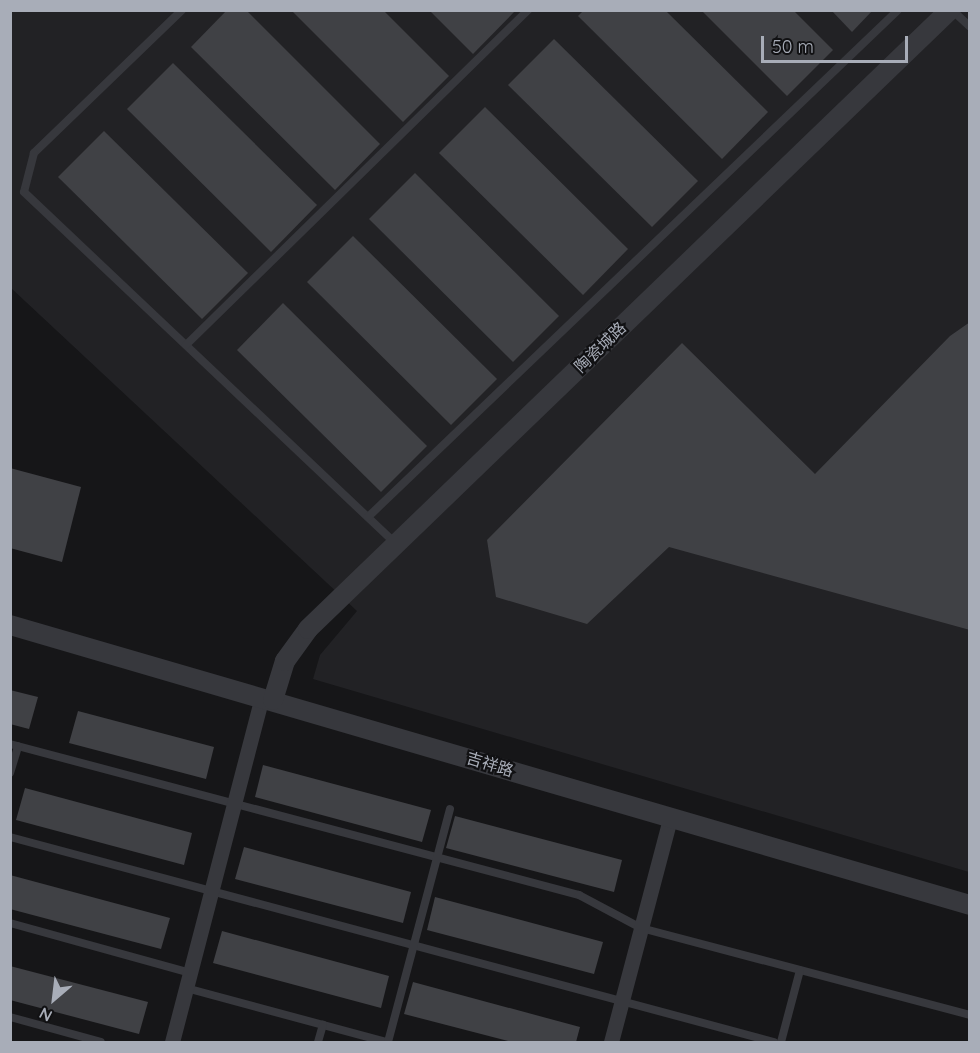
<!DOCTYPE html>
<html>
<head>
<meta charset="utf-8">
<style>
	body { margin:0 }
	#map { position:relative; width:980px; height:1053px; overflow:hidden; background:#161618; font-family:Quicksand,"Noto Sans SC",sans-serif }
	div>[style] { position:absolute }
	[style*='--x'] { left:calc(var(--x)*1px); top:calc(var(--y)*1px); width:calc(var(--w)*1px); rotate:calc(var(--a)*1deg) }
	.built>* { inset:0; background:#222225 }
	.building>* { inset:0; background:#404145 }
	.service>* { height:8px; margin:-4px; padding:0 4px; transform-origin:4px; border-radius:4px; background:#37383d }
	.minor>* { height:15px; margin:-7.5px; padding:0 7.5px; transform-origin:7.5px; border-radius:7.5px; background:#37383d }
	.tertiary>* { height:20px; margin:-10px; padding:0 10px; transform-origin:10px; border-radius:10px; background:#37383d }
	span { translate:-50% -50%; white-space:nowrap; text-align:center; line-height:1.15; -webkit-text-stroke:4.5px #111113; paint-order:stroke }
	.street-label { font-size:16px; color:#a8adb8 }
	.frame { position:absolute; inset:0; border:12px solid #a8adb8; pointer-events:none }
	.north { position:absolute; left:24px; top:969px; width:60px; height:60px; -webkit-text-stroke:4px #111113; paint-order:stroke; rotate:208deg; font-size:16px; font-weight:700; line-height:24px; text-align:center; color:#a8adb8 }
	.north::after { content:''; display:block; margin:auto; width:21px; height:27px; background:#a8adb8; clip-path:polygon(50% 0,100% 100%,50% 72%,0 100%) }
	.scale { position:absolute; left:761px; top:36px; width:147px; height:27px; box-sizing:border-box; border:3px solid #a8adb8; border-top:0; padding-left:8px; font-size:18px; line-height:21px; white-space:nowrap; color:#a8adb8; -webkit-text-stroke:4px #111113; paint-order:stroke }
</style>
</head>
<body>
<div id="map">
	<div class="built">
		<div style="clip-path:polygon(10px 11px,969px 11px,969px 872px,313px 679px,320px 655px,357px 611px,11px 288px)"></div>
	</div>
	<div class="building">
		<div style="clip-path:polygon(227px 10px,246px 10px,380px 144px,335px 190px,191px 47px)"></div>
		<div style="clip-path:polygon(291px 10px,383px 10px,449px 76px,403px 122px)"></div>
		<div style="clip-path:polygon(429px 10px,516px 10px,473px 54px)"></div>
		<div style="clip-path:polygon(584px 10px,665px 10px,768px 112px,722px 159px,578px 16px)"></div>
		<div style="clip-path:polygon(701px 10px,793px 10px,833px 50px,787px 96px)"></div>
		<div style="clip-path:polygon(831px 10px,873px 10px,852px 32px)"></div>
		<div style="clip-path:polygon(554px 39px,698px 181px,652px 227px,508px 85px)"></div>
		<div style="clip-path:polygon(173px 63px,317px 205px,271px 252px,127px 109px)"></div>
		<div style="clip-path:polygon(485px 107px,628px 249px,583px 295px,439px 153px)"></div>
		<div style="clip-path:polygon(104px 131px,248px 273px,202px 319px,58px 177px)"></div>
		<div style="clip-path:polygon(415px 173px,559px 316px,513px 362px,369px 219px)"></div>
		<div style="clip-path:polygon(353px 236px,497px 379px,451px 425px,307px 282px)"></div>
		<div style="clip-path:polygon(283px 303px,427px 446px,381px 492px,237px 350px)"></div>
		<div style="clip-path:polygon(970px 322px,970px 630px,669px 547px,587px 624px,496px 597px,487px 540px,682px 343px,815px 474px,950px 336px)"></div>
		<div style="clip-path:polygon(10px 468px,81px 487px,62px 562px,10px 548px)"></div>
		<div style="clip-path:polygon(10px 690px,38px 697px,29px 729px,10px 724px)"></div>
		<div style="clip-path:polygon(78px 711px,214px 747px,206px 779px,69px 743px)"></div>
		<div style="clip-path:polygon(263px 765px,431px 810px,422px 842px,255px 797px)"></div>
		<div style="clip-path:polygon(25px 788px,192px 833px,184px 865px,16px 820px)"></div>
		<div style="clip-path:polygon(455px 816px,622px 860px,614px 892px,446px 848px)"></div>
		<div style="clip-path:polygon(244px 847px,411px 892px,403px 923px,235px 879px)"></div>
		<div style="clip-path:polygon(10px 875px,170px 918px,161px 949px,10px 909px)"></div>
		<div style="clip-path:polygon(435px 897px,603px 942px,594px 974px,427px 930px)"></div>
		<div style="clip-path:polygon(222px 931px,389px 976px,381px 1008px,213px 963px)"></div>
		<div style="clip-path:polygon(10px 966px,148px 1002px,139px 1034px,10px 1000px)"></div>
		<div style="clip-path:polygon(413px 982px,580px 1027px,576px 1042px,512px 1042px,404px 1014px)"></div>
	</div>
	<div class="service">
		<div style="--x:182;--y:10;--w:206;--a:136"></div>
		<div style="--x:34;--y:153;--w:40;--a:104.4"></div>
		<div style="--x:24;--y:192;--w:511;--a:43.41"></div>
		<div style="--x:952;--y:10;--w:25;--a:43"></div>
		<div style="--x:186;--y:345;--w:479;--a:-44.4"></div>
		<div style="--x:368;--y:517;--w:733;--a:-43.73"></div>
		<div style="--x:10;--y:744;--w:589;--a:14.86"></div>
		<div style="--x:579;--y:895;--w:70;--a:28"></div>
		<div style="--x:641;--y:928;--w:340;--a:14.8"></div>
		<div style="--x:10;--y:773;--w:28;--a:-73"></div>
		<div style="--x:10;--y:837;--w:791;--a:15.02"></div>
		<div style="--x:10;--y:923;--w:187;--a:15.5"></div>
		<div style="--x:186;--y:988;--w:207;--a:15.1"></div>
		<div style="--x:10;--y:1017;--w:94;--a:15.4"></div>
		<div style="--x:318;--y:1042;--w:18;--a:-74"></div>
		<div style="--x:388;--y:1042;--w:241;--a:-75.1"></div>
		<div style="--x:781;--y:1042;--w:74;--a:-75.2"></div>
	</div>
	<div class="minor">
		<div style="--x:172;--y:1042;--w:357;--a:-75.4"></div>
		<div style="--x:611;--y:1042;--w:232;--a:-75.2"></div>
	</div>
	<div class="tertiary">
		<div style="--x:10;--y:625;--w:1000;--a:16.26"></div>
		<div style="--x:273;--y:700;--w:41;--a:-72.9"></div>
		<div style="--x:285;--y:661;--w:39;--a:-54"></div>
		<div style="--x:308;--y:629;--w:892;--a:-43.96"></div>
	</div>
	<div class="street-label">
		<span style="left:600px;top:347px;rotate:-44deg">陶瓷城路</span>
		<span style="left:490px;top:764px;rotate:17deg">吉祥路</span>
	</div>
	<div class="frame"></div>
	<div class="north">N</div>
	<div class="scale">50 m</div>
</div>
</body>
</html>
